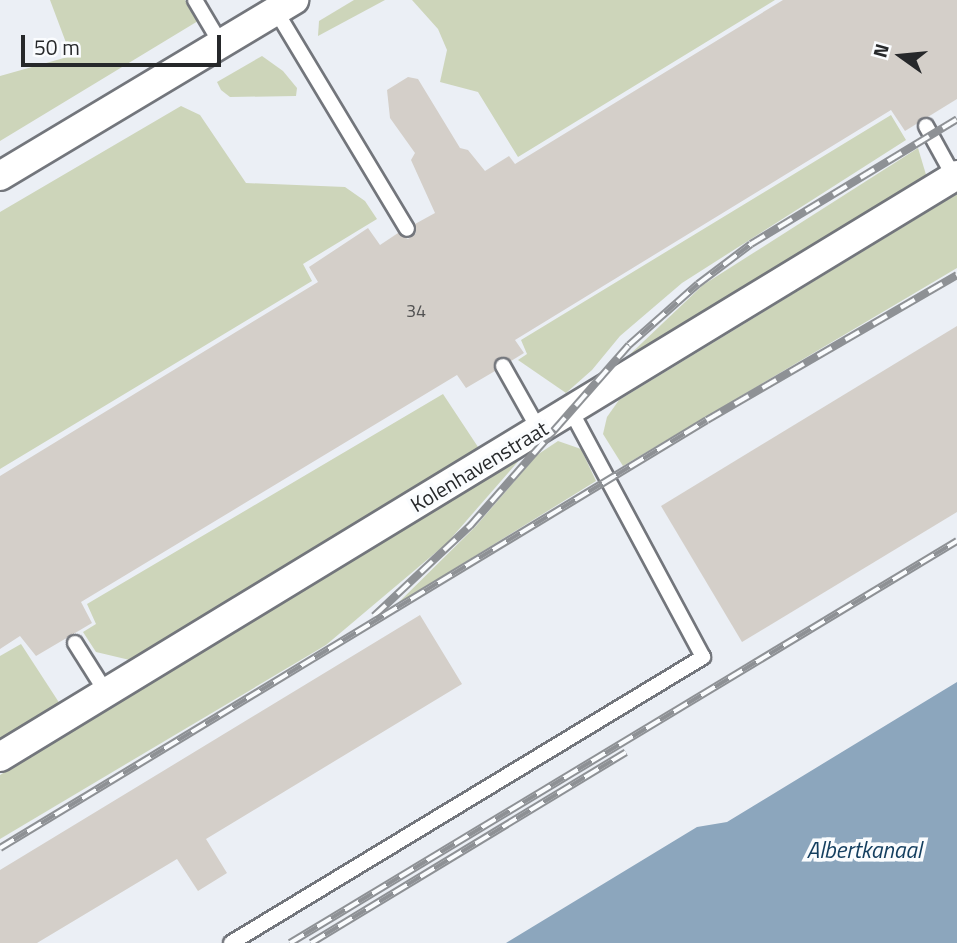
<!DOCTYPE html>
<html>
<head>
<meta charset="utf-8">
<style>
	body { margin:0 }
	#map { position:relative; width:957px; height:943px; overflow:hidden; background:#ebeff5; font-family:"Titillium Web",sans-serif }
	div>[style] { position:absolute }
	[style*='--x'] { left:calc(var(--x)*1px); top:calc(var(--y)*1px); width:calc(var(--w)*1px); rotate:calc(var(--a)*1deg) }
	.green>* { inset:0; background:#cdd5ba }
	.water>* { inset:0; background:#8ca6bd }
	.building>* { inset:0; background:#d4cfc9 }
	.roads { filter:drop-shadow(2px 0 #73767c) drop-shadow(-2px 0 #73767c) drop-shadow(0 2px #73767c) drop-shadow(0 -2px #73767c) }
	.service>* { height:14px; margin:-7px; padding:0 7px; transform-origin:7px; border-radius:7px; background:#fff }
	.minor>* { height:28px; margin:-14px; padding:0 14px; transform-origin:14px; border-radius:14px; background:#fff }
	.rail>* { height:8px; margin-top:-4px; transform-origin:0; background:repeating-linear-gradient(90deg,#fafcfe 0 16px,#8e9195 0 32px); box-sizing:border-box; border-block:2px solid #8e9195 }
	span { translate:-50% -50%; white-space:nowrap; text-align:center; line-height:1.15; -webkit-text-stroke:7px #fafcfe; paint-order:stroke }
	.number-label { font-size:18px; color:#525252 }
	.number-label span { -webkit-text-stroke-width:0 }
	.street-label { font-size:21px; color:#26282a }
	.water-label { font-size:23px; color:#133e5f; font-style:italic }
	.north { position:absolute; left:866px; top:21px; width:70px; height:70px; -webkit-text-stroke:5px #fafcfe; paint-order:stroke; rotate:285deg; font-size:19px; font-weight:700; line-height:28px; text-align:center; color:#26282a }
	.north::after { content:''; display:block; margin:auto; width:24px; height:32px; background:#26282a; clip-path:polygon(50% 0,100% 100%,50% 72%,0 100%) }
	.scale { position:absolute; left:21px; top:35px; width:200px; height:32px; box-sizing:border-box; border:4px solid #26282a; border-top:0; padding-left:9px; font-size:21px; line-height:24px; white-space:nowrap; color:#26282a; -webkit-text-stroke:5px #fafcfe; paint-order:stroke }
</style>
</head>
<body>
<div id="map">
	<div class="green">
		<div style="clip-path:polygon(50px 0,185px 0,198px 21px,0 141px,0 76px,71px 56px)"></div>
		<div style="clip-path:polygon(354px 0,385px 0,318px 36px,319px 21px)"></div>
		<div style="clip-path:polygon(412px 0,775px 0,518px 157px,478px 92px,440px 82px,447px 50px,438px 29px)"></div>
		<div style="clip-path:polygon(262px 56px,283px 71px,297px 88px,296px 96px,230px 97px,221px 90px,217px 82px)"></div>
		<div style="clip-path:polygon(181px 106px,200px 115px,246px 183px,345px 187px,365px 201px,377px 219px,303px 264px,312px 281px,0 469px,0 212px)"></div>
		<div style="clip-path:polygon(891px 115px,906px 140px,682px 283px,620px 336px,592px 370px,566px 393px,518px 360px,527px 354px,521px 340px)"></div>
		<div style="clip-path:polygon(918px 148px,927px 178px,911px 191px,623px 361px,703px 285px)"></div>
		<div style="clip-path:polygon(957px 194px,957px 268px,623px 466px,603px 434px,607px 417px,619px 400px)"></div>
		<div style="clip-path:polygon(443px 394px,480px 450px,134px 661px,96px 652px,83px 632px,96px 624px,87px 604px)"></div>
		<div style="clip-path:polygon(558px 441px,581px 449px,596px 481px,396px 605px,476px 526px,537px 455px)"></div>
		<div style="clip-path:polygon(521px 458px,447px 543px,326px 645px,0 839px,0 775px)"></div>
		<div style="clip-path:polygon(21px 644px,60px 704px,0 740px,0 656px)"></div>
	</div>
	<div class="water">
		<div style="clip-path:polygon(957px 682px,957px 943px,506px 943px,697px 827px,727px 822px)"></div>
	</div>
	<div class="building">
		<div style="clip-path:polygon(783px 0,957px 0,957px 99px,905px 131px,891px 110px,515px 340px,524px 353px,511px 361px,498px 358px,495px 371px,466px 388px,457px 375px,81px 602px,92px 623px,36px 656px,20px 636px,0 649px,0 476px,318px 282px,309px 267px,368px 228px,380px 245px,398px 233px,408px 239px,416px 233px,415px 224px,435px 213px,411px 160px,415px 153px,390px 118px,387px 90px,408px 77px,418px 79px,460px 148px,468px 150px,485px 171px,509px 156px,515px 164px)"></div>
		<div style="clip-path:polygon(957px 326px,957px 512px,742px 642px,661px 506px)"></div>
		<div style="clip-path:polygon(420px 615px,462px 684px,206px 839px,227px 873px,198px 891px,177px 859px,37px 943px,0 943px,0 870px)"></div>
	</div>
	<div class="roads">
		<div class="service">
			<div style="--x:195;--y:0;--w:51;--a:59.4"></div>
			<div style="--x:276;--y:11;--w:254;--a:59"></div>
			<div style="--x:926;--y:126;--w:58;--a:61.2"></div>
			<div style="--x:503;--y:366;--w:73;--a:60.6"></div>
			<div style="--x:75;--y:643;--w:58;--a:57.7"></div>
			<div style="--x:231;--y:943;--w:552;--a:-31.21"></div>
			<div style="--x:703;--y:657;--w:279;--a:-118.2"></div>
		</div>
		<div class="minor">
			<div style="--x:0;--y:176;--w:343;--a:-30.9"></div>
			<div style="--x:0;--y:757;--w:1120;--a:-31.31"></div>
		</div>
	</div>
	<div class="rail">
		<div style="--x:374;--y:616;--w:132;--a:-43.2"></div>
		<div style="--x:470;--y:526;--w:241;--a:-48.7"></div>
		<div style="--x:629;--y:345;--w:92;--a:-41.5"></div>
		<div style="--x:698;--y:284;--w:66;--a:-37"></div>
		<div style="--x:751;--y:244;--w:241;--a:-31.2"></div>
		<div style="--x:0;--y:848;--w:826;--a:-31.19"></div>
		<div style="--x:707;--y:420;--w:289;--a:-30.1"></div>
		<div style="--x:290;--y:943;--w:779;--a:-31.08"></div>
		<div style="--x:311;--y:943;--w:368;--a:-31.2"></div>
	</div>
	<div class="number-label">
		<span style="left:416px;top:311px">34</span>
	</div>
	<div class="street-label">
		<span style="left:479px;top:466px;rotate:-31deg">Kolenhavenstraat</span>
	</div>
	<div class="water-label">
		<span style="left:864px;top:850px">Albertkanaal</span>
	</div>
	<div class="north">N</div>
	<div class="scale">50 m</div>
</div>
</body>
</html>
